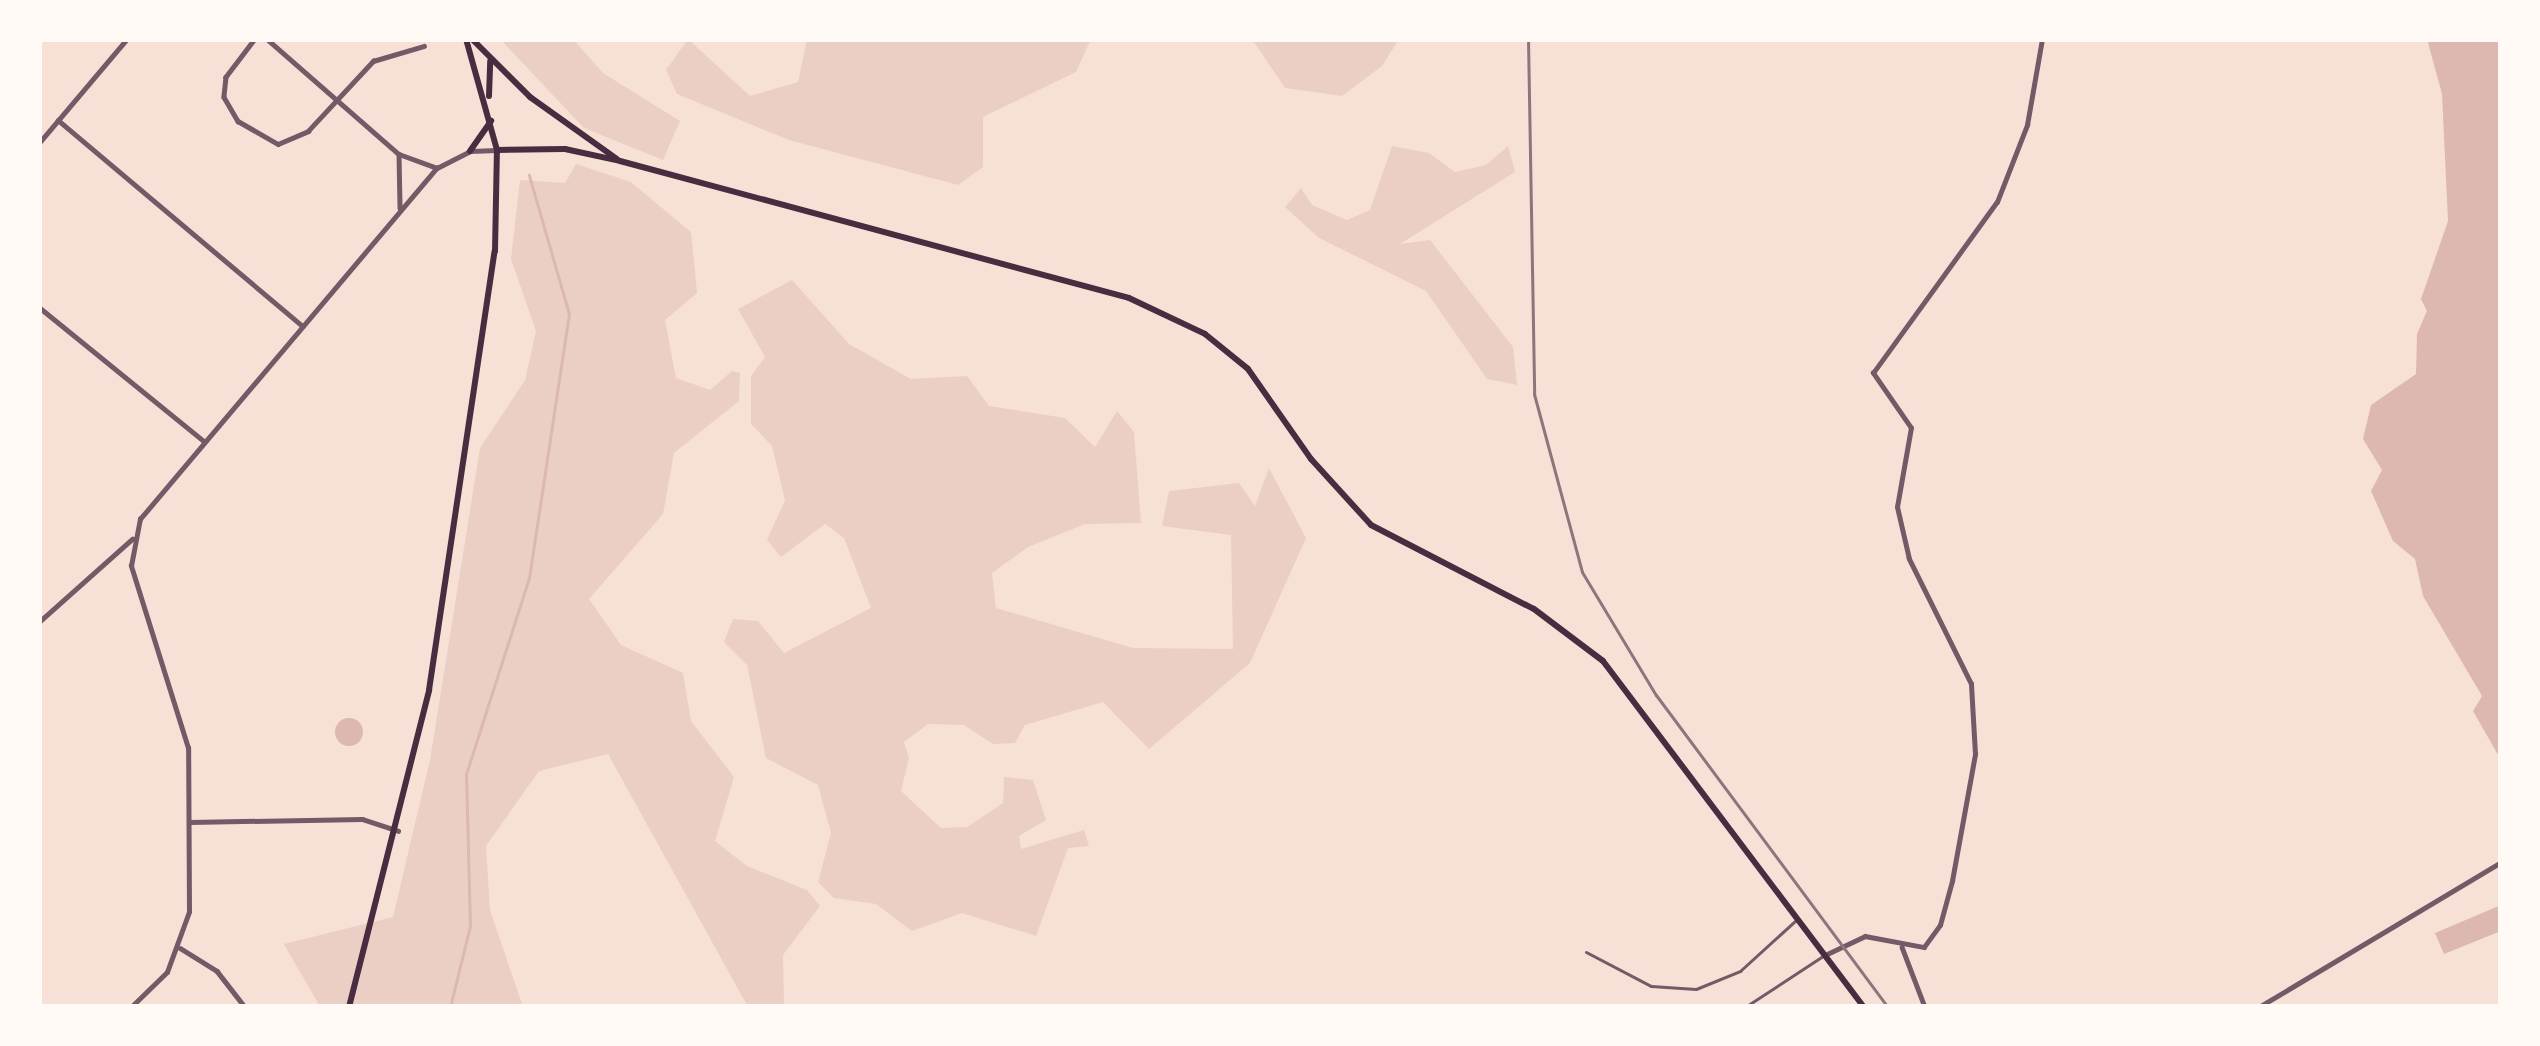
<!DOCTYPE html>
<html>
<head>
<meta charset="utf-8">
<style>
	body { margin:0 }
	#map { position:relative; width:2540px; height:1046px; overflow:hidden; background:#f7e1d7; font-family:"Space Grotesk",sans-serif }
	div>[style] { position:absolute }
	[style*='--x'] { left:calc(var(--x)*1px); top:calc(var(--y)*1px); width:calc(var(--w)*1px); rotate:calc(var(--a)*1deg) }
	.green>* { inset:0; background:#ebcfc5 }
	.water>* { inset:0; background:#dcb8b0 }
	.round { border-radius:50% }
	.stream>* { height:3px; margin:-1.5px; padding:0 1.5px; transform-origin:1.5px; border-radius:1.5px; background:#dcb8b0 }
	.service>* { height:3px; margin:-1.5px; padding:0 1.5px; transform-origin:1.5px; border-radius:1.5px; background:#755966 }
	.minor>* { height:4.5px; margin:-2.25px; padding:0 2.25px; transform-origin:2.25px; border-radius:2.25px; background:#755966 }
	.secondary>* { height:6px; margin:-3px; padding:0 3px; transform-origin:3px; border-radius:3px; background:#4a2c40 }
	.rail>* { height:3px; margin:-1.5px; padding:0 1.5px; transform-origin:1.5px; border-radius:1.5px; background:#8f747c }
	span { translate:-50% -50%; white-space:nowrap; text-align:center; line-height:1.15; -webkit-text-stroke:9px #fffaf5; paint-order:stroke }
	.frame { position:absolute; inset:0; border:42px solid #fffaf5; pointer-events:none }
</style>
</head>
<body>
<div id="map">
	<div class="green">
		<div style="clip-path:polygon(500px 39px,573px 39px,603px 73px,680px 121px,663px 160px,584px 128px)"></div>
		<div style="clip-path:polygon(688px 39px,750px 96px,798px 82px,807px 39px,1091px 39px,1076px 72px,983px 117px,983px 167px,958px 185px,789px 140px,677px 94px,666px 70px)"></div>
		<div style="clip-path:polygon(1252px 39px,1399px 39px,1382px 66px,1342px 96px,1285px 88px)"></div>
		<div style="clip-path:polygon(1392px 146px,1429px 153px,1455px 172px,1486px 165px,1508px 146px,1515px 172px,1400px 244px,1430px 240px,1513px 347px,1517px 385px,1487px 379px,1426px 291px,1319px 238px,1285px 207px,1301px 188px,1312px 205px,1347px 220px,1370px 210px)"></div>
		<div style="clip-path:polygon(576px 164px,631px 182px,691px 232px,697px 293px,665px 320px,676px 378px,710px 390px,732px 371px,740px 373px,739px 401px,674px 453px,663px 514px,589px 599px,621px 645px,683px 673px,691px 721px,734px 777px,715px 841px,747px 866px,807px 890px,820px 906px,783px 955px,784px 1007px,748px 1007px,608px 754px,539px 771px,486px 846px,490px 910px,523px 1007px,320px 1007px,284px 944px,393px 917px,430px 760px,480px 448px,525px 380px,536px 331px,511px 259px,520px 180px,565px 183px)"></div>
		<div style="clip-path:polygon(792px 280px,849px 344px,911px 379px,967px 376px,989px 406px,1065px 418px,1095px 447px,1117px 411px,1134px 432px,1141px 523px,1085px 524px,1028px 547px,992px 573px,996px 608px,1133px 648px,1233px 649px,1231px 535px,1162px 526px,1169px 491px,1239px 483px,1255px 506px,1269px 468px,1306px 538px,1250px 663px,1149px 749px,1103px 702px,1025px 725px,1015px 743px,993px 744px,964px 725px,928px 724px,904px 742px,909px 758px,901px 791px,941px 828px,967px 827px,1003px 803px,1004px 777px,1033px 780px,1046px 820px,1019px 836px,1021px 849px,1084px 830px,1089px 846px,1068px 848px,1036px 936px,962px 913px,912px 931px,876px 904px,834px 898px,818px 882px,831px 833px,818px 785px,766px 758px,747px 665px,724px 642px,733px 619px,758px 621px,784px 653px,871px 608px,844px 538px,825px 524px,781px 557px,767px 540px,785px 500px,772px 446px,751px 424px,751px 376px,765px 357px,738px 309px)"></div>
	</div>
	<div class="water">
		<div style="clip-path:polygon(2427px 39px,2496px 39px,2501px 47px,2501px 760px,2473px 711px,2482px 696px,2423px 596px,2415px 559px,2393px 541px,2371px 491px,2382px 470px,2363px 439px,2371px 405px,2416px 374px,2417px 334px,2427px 311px,2421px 299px,2448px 221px,2442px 94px)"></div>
		<div class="round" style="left:335px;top:718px;width:28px;height:28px"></div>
		<div style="clip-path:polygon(2501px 905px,2501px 931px,2444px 954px,2435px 933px)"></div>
	</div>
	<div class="stream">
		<div style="--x:450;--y:1007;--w:83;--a:-76.1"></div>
		<div style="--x:470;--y:926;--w:152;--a:-91.5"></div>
		<div style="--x:466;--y:774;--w:206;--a:-72.2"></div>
		<div style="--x:529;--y:578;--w:267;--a:-81.4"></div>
		<div style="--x:569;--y:314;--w:145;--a:-106.1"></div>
	</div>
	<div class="service">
		<div style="--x:1586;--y:952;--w:73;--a:27.6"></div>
		<div style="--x:1651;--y:986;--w:45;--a:3.8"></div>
		<div style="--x:1696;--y:989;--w:48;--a:-22.2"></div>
		<div style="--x:1740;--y:971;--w:76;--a:-42.3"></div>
		<div style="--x:1745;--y:1007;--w:93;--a:-33.2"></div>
	</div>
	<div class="minor">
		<div style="--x:255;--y:39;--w:48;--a:127.3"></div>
		<div style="--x:226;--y:77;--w:20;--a:96"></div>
		<div style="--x:224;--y:97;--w:28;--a:60"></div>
		<div style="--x:238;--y:121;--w:46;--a:29.9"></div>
		<div style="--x:278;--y:144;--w:33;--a:-23"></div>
		<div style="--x:308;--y:131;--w:96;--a:-47.1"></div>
		<div style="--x:373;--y:61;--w:53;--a:-16.4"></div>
		<div style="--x:267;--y:39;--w:175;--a:41.1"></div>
		<div style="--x:399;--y:154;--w:40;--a:20.2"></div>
		<div style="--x:58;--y:120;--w:320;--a:40.1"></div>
		<div style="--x:39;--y:143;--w:136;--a:-49.8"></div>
		<div style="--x:399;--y:154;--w:54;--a:88.9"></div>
		<div style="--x:39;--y:307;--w:213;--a:39.1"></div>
		<div style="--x:39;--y:622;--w:125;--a:-41.7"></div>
		<div style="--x:190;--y:822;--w:172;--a:-1"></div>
		<div style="--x:362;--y:819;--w:38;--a:18"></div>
		<div style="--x:1902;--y:947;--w:64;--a:69"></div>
		<div style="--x:180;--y:948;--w:44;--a:31.9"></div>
		<div style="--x:217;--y:971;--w:46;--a:52.1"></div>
		<div style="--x:1825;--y:955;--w:44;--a:-25.4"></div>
		<div style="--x:1865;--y:936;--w:60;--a:10.6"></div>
		<div style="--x:1924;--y:947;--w:27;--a:-54"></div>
		<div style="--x:1940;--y:925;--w:46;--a:-74.7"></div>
		<div style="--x:1952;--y:881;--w:129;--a:-79.7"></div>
		<div style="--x:1975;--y:754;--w:70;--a:-93.3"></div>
		<div style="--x:1971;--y:684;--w:140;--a:-116.4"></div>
		<div style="--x:1909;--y:559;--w:53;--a:-103"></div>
		<div style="--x:1897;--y:507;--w:80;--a:-80"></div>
		<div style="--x:1911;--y:428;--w:67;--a:-124.6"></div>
		<div style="--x:1873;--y:373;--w:211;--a:-54.1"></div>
		<div style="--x:1997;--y:202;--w:83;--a:-68.7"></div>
		<div style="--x:2027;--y:125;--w:87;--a:-80.1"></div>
		<div style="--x:131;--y:1007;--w:50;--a:-44.2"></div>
		<div style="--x:167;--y:972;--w:64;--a:-69.9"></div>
		<div style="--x:189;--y:912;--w:164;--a:-90.3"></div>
		<div style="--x:188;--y:748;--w:191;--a:-107.4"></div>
		<div style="--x:131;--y:566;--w:48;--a:-79.2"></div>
		<div style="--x:140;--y:519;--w:460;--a:-49.8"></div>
		<div style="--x:437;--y:168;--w:37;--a:-27"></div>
		<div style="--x:470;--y:151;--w:27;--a:-2"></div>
		<div style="--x:2259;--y:1007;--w:282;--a:-30.9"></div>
	</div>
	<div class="secondary">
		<div style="--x:472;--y:39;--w:82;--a:45"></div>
		<div style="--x:530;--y:97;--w:107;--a:35.5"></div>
		<div style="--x:489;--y:96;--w:35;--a:-88"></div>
		<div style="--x:497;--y:150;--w:68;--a:-0.8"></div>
		<div style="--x:565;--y:149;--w:56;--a:12.3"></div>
		<div style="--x:620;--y:161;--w:527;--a:15.06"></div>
		<div style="--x:1129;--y:298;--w:84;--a:25.3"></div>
		<div style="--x:1205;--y:334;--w:55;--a:39.1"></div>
		<div style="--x:1248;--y:369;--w:110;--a:55"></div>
		<div style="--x:1311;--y:459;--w:89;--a:47.7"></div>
		<div style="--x:1371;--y:525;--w:183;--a:27.3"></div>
		<div style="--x:1534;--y:609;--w:86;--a:37"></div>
		<div style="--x:1603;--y:661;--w:433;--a:53"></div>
		<div style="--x:470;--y:151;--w:37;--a:-55"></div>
		<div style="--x:349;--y:1007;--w:327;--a:-75.8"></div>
		<div style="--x:429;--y:690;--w:444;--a:-81.5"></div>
		<div style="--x:495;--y:251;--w:101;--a:-88.9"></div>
		<div style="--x:497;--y:150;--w:115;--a:-105.6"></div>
	</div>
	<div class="rail">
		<div style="--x:1528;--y:39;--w:355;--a:89"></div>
		<div style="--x:1534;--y:394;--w:184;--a:74.9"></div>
		<div style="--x:1582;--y:572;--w:144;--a:59"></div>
		<div style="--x:1656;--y:695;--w:389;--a:53.4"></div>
	</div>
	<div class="frame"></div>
</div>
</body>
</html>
